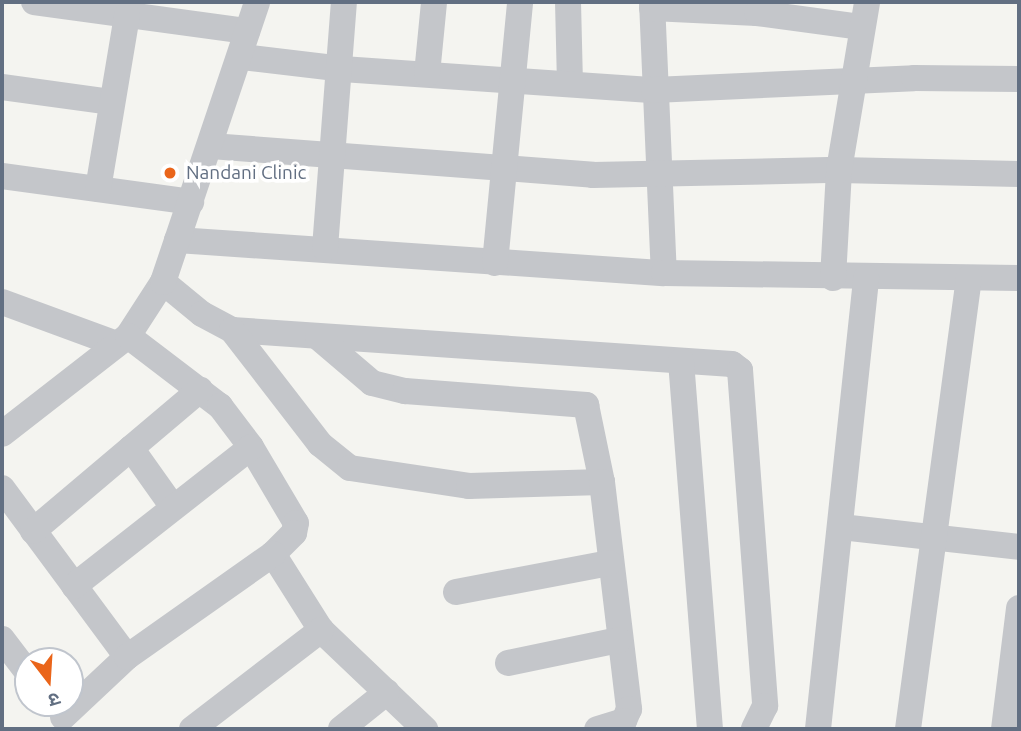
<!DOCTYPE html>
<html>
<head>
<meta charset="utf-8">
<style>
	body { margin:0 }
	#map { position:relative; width:1021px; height:731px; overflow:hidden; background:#f4f4f0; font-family:Ubuntu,"Noto Sans Devanagari",sans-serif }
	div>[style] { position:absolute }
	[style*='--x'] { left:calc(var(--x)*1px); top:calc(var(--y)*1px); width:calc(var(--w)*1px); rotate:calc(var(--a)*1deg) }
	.minor>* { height:26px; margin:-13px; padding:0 13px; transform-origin:13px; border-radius:13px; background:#c4c6ca }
	.dots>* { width:19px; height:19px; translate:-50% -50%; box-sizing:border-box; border:4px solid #fff; border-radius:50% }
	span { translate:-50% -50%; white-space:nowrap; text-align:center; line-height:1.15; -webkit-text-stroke:7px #fff; paint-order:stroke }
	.poi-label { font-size:19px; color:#626f82 }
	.left { translate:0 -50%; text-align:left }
	.frame { position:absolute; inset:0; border:4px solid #626f82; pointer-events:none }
	.north { position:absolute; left:14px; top:647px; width:70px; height:70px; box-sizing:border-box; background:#fff; border:2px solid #c0c5cd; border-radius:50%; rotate:163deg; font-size:19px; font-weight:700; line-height:28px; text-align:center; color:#626f82 }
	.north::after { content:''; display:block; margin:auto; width:24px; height:32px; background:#ea651a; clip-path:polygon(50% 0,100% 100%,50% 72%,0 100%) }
</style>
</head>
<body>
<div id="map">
	<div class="minor">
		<div style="--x:34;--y:2;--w:215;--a:7.8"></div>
		<div style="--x:568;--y:2;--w:81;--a:88.6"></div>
		<div style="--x:652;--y:2;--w:271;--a:87.5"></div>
		<div style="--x:652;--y:8;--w:105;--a:2.7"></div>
		<div style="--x:757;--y:13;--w:104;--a:7.7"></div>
		<div style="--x:242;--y:57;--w:101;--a:6.8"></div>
		<div style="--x:342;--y:69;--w:313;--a:3.9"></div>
		<div style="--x:654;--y:90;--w:260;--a:-2.6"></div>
		<div style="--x:914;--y:78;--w:105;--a:0.5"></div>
		<div style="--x:427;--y:74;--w:72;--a:-84.4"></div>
		<div style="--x:2;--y:87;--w:111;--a:7.8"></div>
		<div style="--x:211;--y:146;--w:383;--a:4.3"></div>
		<div style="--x:593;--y:175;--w:246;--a:-1.2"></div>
		<div style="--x:839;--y:170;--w:180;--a:1.3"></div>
		<div style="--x:2;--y:176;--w:191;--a:7.8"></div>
		<div style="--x:98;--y:189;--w:176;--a:-80.5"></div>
		<div style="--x:177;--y:240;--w:488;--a:3.9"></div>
		<div style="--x:664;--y:273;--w:355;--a:0.8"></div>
		<div style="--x:325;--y:248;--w:247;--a:-85.6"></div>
		<div style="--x:495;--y:263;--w:262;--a:-84.5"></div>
		<div style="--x:833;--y:278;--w:108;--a:-86.8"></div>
		<div style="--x:839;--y:170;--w:170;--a:-80.5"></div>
		<div style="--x:163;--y:282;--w:50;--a:39.4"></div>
		<div style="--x:202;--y:314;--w:34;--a:28"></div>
		<div style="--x:232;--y:330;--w:501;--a:3.89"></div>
		<div style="--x:732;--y:364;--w:10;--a:37"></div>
		<div style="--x:740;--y:370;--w:337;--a:85.7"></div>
		<div style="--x:765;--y:706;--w:25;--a:116"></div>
		<div style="--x:2;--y:302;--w:122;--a:20.1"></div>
		<div style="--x:232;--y:330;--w:144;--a:52.3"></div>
		<div style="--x:320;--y:444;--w:38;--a:39"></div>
		<div style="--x:350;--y:468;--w:120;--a:8.6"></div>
		<div style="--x:469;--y:486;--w:133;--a:-1.7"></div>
		<div style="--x:128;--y:336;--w:64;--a:-57.1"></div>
		<div style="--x:163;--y:282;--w:295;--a:-71.4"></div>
		<div style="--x:318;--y:337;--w:71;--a:40.4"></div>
		<div style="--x:372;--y:383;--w:34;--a:14"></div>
		<div style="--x:405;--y:391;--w:182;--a:4.4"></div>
		<div style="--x:586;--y:405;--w:79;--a:78.3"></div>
		<div style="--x:602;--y:482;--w:229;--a:83.2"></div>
		<div style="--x:629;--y:709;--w:13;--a:113"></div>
		<div style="--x:624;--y:721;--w:28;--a:163"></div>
		<div style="--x:681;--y:361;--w:369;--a:85.5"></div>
		<div style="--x:2;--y:434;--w:160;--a:-37.9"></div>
		<div style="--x:128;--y:336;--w:116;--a:37.3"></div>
		<div style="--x:220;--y:406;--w:51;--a:52.9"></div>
		<div style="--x:251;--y:447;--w:88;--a:59.4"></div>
		<div style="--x:296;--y:523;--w:10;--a:101"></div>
		<div style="--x:294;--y:533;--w:30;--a:135"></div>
		<div style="--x:273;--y:554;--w:90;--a:57.7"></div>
		<div style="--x:321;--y:630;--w:144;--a:43.6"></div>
		<div style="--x:131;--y:448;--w:72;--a:54.6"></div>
		<div style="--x:2;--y:488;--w:210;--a:53.5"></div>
		<div style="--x:841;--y:527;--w:179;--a:6.4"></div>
		<div style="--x:33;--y:531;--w:219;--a:-40.2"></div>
		<div style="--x:74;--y:586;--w:225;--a:-38.1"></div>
		<div style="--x:456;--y:592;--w:156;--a:-10.7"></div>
		<div style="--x:2;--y:639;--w:43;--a:52.6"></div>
		<div style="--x:508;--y:663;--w:113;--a:-11.7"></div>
		<div style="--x:63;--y:717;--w:88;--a:-43.2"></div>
		<div style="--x:127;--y:657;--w:179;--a:-35.2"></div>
		<div style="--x:192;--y:729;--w:163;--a:-37.5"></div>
		<div style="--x:341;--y:729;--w:59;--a:-38.8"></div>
		<div style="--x:818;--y:729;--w:454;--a:-83.9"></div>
		<div style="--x:908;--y:729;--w:455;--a:-82.3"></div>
		<div style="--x:1004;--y:729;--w:122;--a:-82.9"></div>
	</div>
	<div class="dots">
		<div style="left:170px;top:173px;background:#ea651a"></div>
	</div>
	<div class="poi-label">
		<span class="left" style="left:186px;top:173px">Nandani Clinic</span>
	</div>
	<div class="frame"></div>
	<div class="north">उ</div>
</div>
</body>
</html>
